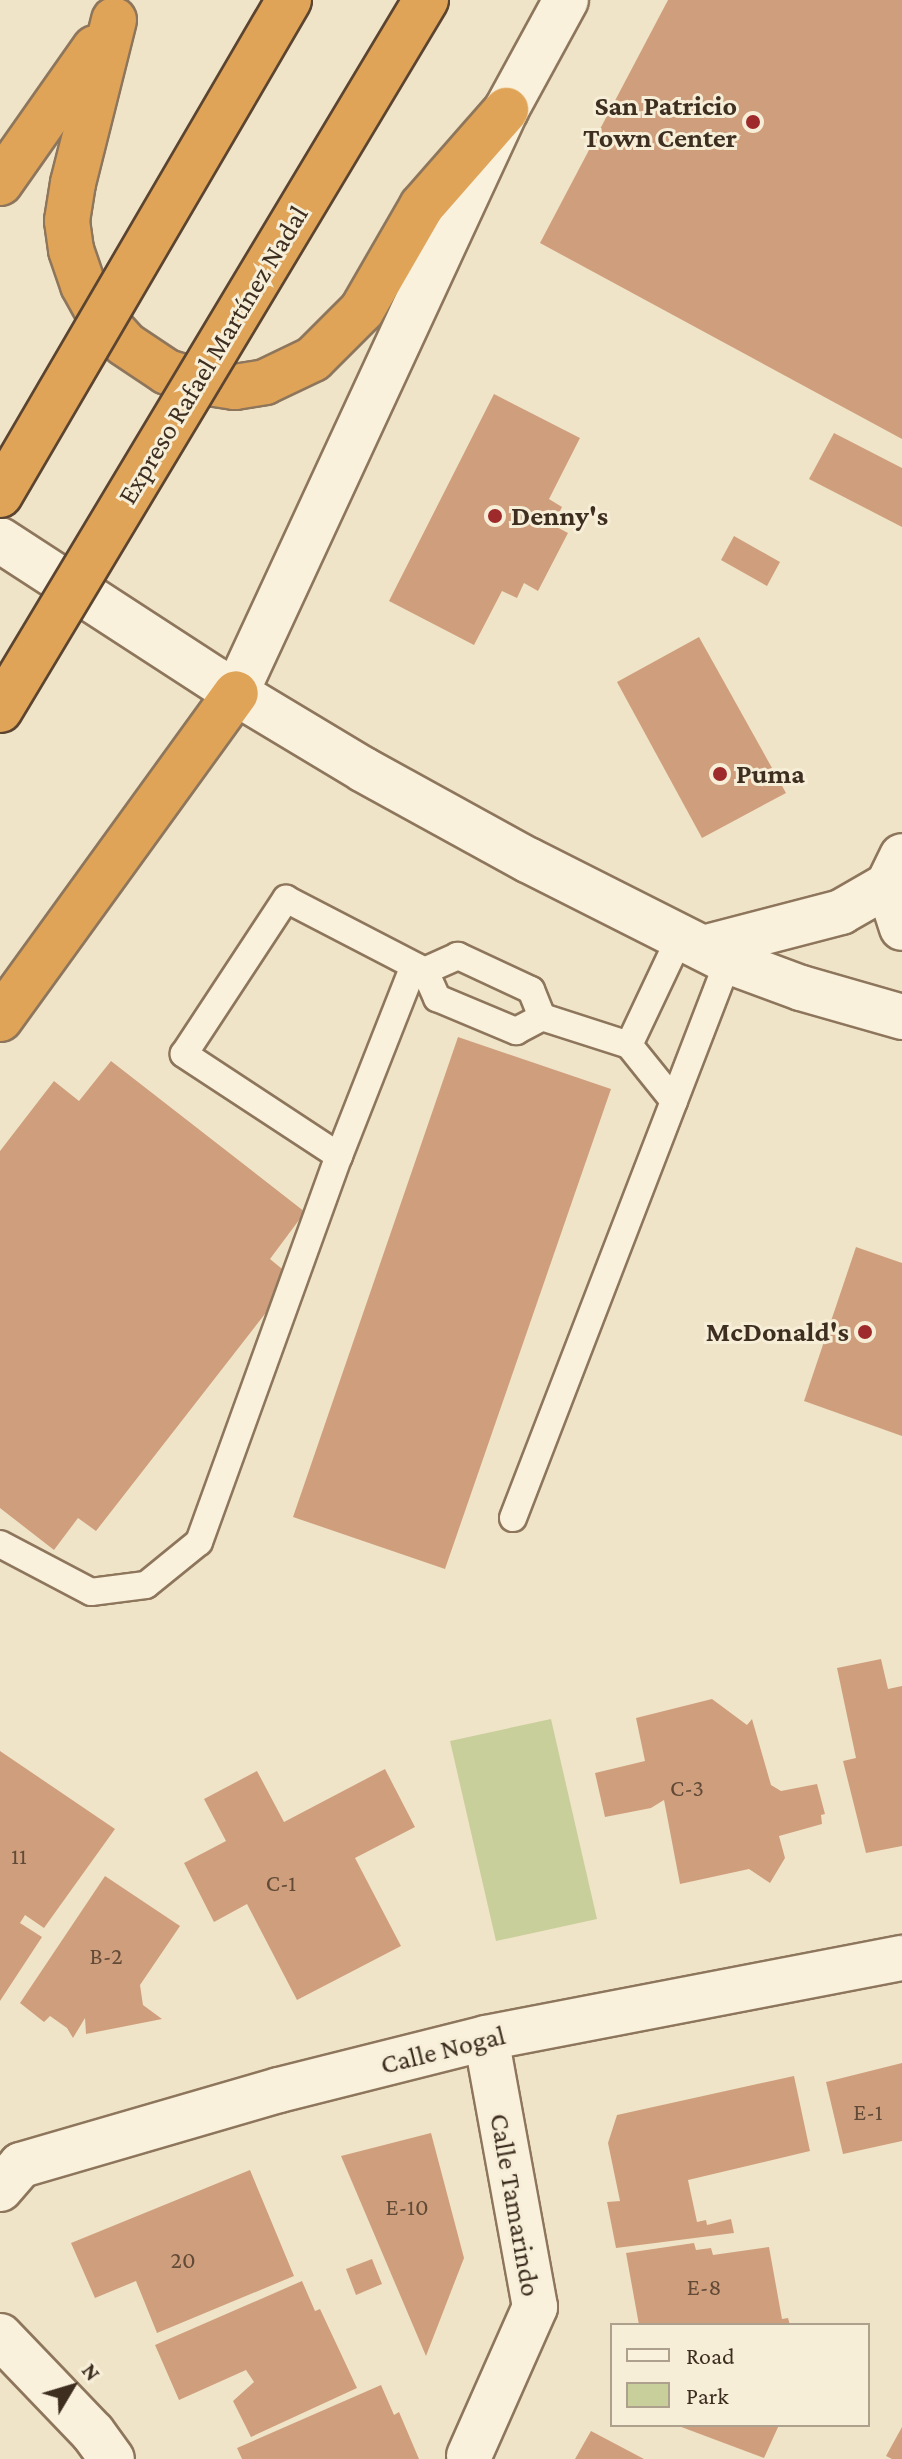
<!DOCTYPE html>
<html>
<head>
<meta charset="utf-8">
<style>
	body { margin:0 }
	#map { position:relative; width:902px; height:2459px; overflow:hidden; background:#f0e4c8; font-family:"Crimson Pro",serif }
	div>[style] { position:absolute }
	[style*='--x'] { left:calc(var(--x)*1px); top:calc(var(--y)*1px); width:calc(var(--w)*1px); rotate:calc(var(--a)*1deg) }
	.green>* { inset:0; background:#c9cf9b }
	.building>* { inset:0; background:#cf9f7d }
	.roads { filter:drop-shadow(2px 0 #8d765c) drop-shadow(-2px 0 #8d765c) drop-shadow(0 2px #8d765c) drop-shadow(0 -2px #8d765c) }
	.service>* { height:26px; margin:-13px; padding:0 13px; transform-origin:13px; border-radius:13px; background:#faf1dc }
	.minor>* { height:44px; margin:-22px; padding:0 22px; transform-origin:22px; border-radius:22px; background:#faf1dc }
	.tertiary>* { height:44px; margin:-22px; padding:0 22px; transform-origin:22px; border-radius:22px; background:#faf1dc }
	.secondary>* { height:44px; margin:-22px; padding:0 22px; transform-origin:22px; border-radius:22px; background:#faf1dc }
	.motorway>* { height:44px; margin:-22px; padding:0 22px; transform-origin:22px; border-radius:22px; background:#e0a458 }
	.bridges { filter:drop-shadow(2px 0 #5b4430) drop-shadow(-2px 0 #5b4430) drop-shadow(0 2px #5b4430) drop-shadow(0 -2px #5b4430) }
	.motorway-bridge>* { height:44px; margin:-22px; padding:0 22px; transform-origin:22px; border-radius:22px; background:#e0a458 }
	.dots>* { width:22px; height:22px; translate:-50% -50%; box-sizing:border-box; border:4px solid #f7eed8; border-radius:50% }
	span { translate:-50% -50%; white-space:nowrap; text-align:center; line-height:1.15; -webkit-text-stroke:6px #f7eed8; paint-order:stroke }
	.number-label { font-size:24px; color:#624a37 }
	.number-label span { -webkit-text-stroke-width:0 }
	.poi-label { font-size:28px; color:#3d2e20; font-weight:700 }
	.right { translate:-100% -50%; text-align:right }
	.left { translate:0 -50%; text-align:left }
	.street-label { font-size:28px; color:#3d2e20 }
	.legend { position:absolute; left:610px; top:2323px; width:260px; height:104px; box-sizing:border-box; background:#f7eed8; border:2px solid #ada18e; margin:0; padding:10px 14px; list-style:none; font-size:24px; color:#3d2e20 }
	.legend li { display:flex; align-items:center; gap:16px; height:40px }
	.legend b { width:40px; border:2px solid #ada18e }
	.north { position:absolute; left:32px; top:2347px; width:80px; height:80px; -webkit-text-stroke:6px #f7eed8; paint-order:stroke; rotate:52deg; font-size:22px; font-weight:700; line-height:32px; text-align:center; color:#3d2e20 }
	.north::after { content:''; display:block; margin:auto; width:28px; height:36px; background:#3d2e20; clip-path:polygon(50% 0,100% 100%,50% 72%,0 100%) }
</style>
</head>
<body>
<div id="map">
	<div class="green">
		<div style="clip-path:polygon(551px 1719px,597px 1919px,496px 1941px,450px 1741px)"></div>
	</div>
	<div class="building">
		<div style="clip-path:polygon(668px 0,902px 0,902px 439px,540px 243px)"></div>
		<div style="clip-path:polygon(494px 394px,580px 438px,549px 499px,562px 507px,553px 525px,568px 533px,538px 591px,524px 583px,517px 598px,502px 591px,474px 645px,389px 601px)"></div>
		<div style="clip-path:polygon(834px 433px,902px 468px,902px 527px,809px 479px)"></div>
		<div style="clip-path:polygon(734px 536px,780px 562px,767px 586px,721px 560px)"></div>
		<div style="clip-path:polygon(699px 637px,786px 793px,702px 838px,617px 682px)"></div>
		<div style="clip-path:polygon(458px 1037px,611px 1089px,445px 1569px,293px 1517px)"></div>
		<div style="clip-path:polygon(111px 1061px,305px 1212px,270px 1259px,293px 1278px,96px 1531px,78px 1518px,54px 1550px,0 1508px,0 1151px,54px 1081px,79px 1101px)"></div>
		<div style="clip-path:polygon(856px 1247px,902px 1263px,902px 1436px,804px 1401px)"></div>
		<div style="clip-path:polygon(881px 1659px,888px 1689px,902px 1686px,902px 1846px,866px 1853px,843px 1761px,856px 1758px,837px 1668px)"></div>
		<div style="clip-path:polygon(712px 1699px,747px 1725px,752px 1719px,771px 1785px,781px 1791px,817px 1784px,825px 1814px,821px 1815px,822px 1824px,779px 1836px,785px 1858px,770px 1883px,749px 1869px,680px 1884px,664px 1800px,651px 1808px,605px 1817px,595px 1773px,645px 1761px,636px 1718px)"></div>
		<div style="clip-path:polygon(0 1751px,115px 1829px,44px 1928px,25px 1915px,20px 1923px,42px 1937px,0 2001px)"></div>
		<div style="clip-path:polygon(385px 1769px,415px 1827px,355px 1858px,401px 1946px,297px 2000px,247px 1904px,214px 1922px,184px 1863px,226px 1841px,204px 1799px,257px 1771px,284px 1822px)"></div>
		<div style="clip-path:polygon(105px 1876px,180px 1926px,140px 1985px,143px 2005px,162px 2019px,86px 2034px,85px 2018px,73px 2038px,67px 2028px,50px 2016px,44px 2022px,20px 2003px)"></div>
		<div style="clip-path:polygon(902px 2063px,902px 2141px,843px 2154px,826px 2082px)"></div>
		<div style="clip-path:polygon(794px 2076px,810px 2151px,688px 2180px,697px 2222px,706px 2220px,707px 2225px,731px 2219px,734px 2233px,616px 2248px,607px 2202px,620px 2201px,608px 2143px,617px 2115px)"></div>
		<div style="clip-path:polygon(431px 2133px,464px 2258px,426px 2356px,341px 2156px)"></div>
		<div style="clip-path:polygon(250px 2170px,294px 2276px,157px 2333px,136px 2281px,95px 2298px,71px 2243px)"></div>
		<div style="clip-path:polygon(694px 2243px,696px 2250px,711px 2248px,713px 2255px,769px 2247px,782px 2319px,788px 2318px,790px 2325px,639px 2325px,626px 2253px)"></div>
		<div style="clip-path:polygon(372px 2259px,382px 2284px,356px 2295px,346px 2269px)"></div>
		<div style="clip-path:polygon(302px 2281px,315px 2311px,320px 2309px,357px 2388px,251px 2437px,233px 2401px,254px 2382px,246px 2370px,179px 2400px,155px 2345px)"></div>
		<div style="clip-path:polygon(381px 2385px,394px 2415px,399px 2412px,419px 2459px,242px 2459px,237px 2448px)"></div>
		<div style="clip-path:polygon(676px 2425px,779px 2425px,764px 2458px)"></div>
		<div style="clip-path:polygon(902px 2427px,902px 2459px,892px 2459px,886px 2456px)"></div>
		<div style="clip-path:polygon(591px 2431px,644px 2459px,575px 2459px)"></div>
	</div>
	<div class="roads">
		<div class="service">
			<div style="--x:542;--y:1017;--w:29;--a:-112"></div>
			<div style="--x:531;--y:990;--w:81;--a:-155"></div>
			<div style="--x:458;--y:956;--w:36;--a:156"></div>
			<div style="--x:425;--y:971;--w:30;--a:66"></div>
			<div style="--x:437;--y:998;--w:86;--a:22.7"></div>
			<div style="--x:516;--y:1031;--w:30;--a:-28"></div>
			<div style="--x:542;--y:1017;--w:91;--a:17.8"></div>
			<div style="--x:674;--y:1101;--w:72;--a:-128.8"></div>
			<div style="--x:629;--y:1045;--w:119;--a:-64.7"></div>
			<div style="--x:339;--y:1156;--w:186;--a:-146.7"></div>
			<div style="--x:184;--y:1054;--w:186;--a:-56.7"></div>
			<div style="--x:286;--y:899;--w:157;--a:27.4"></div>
			<div style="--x:513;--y:1518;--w:597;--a:-68.89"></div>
			<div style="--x:0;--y:1544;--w:103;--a:27.8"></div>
			<div style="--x:91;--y:1592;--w:55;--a:-7.3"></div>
			<div style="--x:146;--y:1585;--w:68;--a:-39.1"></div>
			<div style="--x:199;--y:1542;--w:411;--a:-70.1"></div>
			<div style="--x:339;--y:1156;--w:204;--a:-68.5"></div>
		</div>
		<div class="minor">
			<div style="--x:0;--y:2189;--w:32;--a:-49"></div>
			<div style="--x:21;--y:2165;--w:269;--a:-16.2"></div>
			<div style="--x:279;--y:2090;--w:213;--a:-14.1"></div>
			<div style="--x:486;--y:2038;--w:424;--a:-10.9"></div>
			<div style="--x:0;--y:2336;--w:134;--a:46.2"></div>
			<div style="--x:93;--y:2433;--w:32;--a:54"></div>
			<div style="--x:469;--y:2456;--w:163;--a:-66.1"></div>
			<div style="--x:535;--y:2307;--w:273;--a:-100.3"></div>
		</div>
		<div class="tertiary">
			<div style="--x:566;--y:0;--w:125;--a:118.6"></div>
			<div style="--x:506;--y:110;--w:642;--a:114.85"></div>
			<div style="--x:236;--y:693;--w:149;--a:31"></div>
			<div style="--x:364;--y:770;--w:187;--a:28.8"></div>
			<div style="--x:528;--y:860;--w:224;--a:26.8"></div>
			<div style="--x:728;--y:961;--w:78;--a:20.3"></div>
			<div style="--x:801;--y:988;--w:105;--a:16"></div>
			<div style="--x:888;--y:885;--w:45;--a:72"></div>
			<div style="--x:703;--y:948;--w:143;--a:-14.6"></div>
			<div style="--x:841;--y:912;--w:54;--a:-29.9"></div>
			<div style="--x:888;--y:885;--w:32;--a:-64"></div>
		</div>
		<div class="secondary">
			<div style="--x:0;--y:540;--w:281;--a:33"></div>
		</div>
		<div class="motorway">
			<div style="--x:114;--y:20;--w:168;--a:104.1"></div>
			<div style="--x:73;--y:183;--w:38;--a:99"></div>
			<div style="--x:67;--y:221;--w:29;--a:82"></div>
			<div style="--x:71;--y:250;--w:37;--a:71"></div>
			<div style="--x:83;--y:285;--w:37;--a:61"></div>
			<div style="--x:101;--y:317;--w:36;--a:48"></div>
			<div style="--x:125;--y:344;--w:50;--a:33.7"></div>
			<div style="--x:167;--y:372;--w:30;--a:17"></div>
			<div style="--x:196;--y:381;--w:39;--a:9"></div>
			<div style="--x:235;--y:387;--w:30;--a:-9"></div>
			<div style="--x:265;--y:382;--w:53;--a:-25.6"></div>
			<div style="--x:313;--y:359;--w:69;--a:-45"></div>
			<div style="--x:362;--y:310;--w:120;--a:-60"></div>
			<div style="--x:422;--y:206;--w:128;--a:-48.8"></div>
			<div style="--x:0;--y:183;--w:165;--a:-54.9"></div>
			<div style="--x:0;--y:1019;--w:402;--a:-54.1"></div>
		</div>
	</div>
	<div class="bridges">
		<div class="motorway-bridge">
			<div style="--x:0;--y:495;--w:573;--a:-59.72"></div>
			<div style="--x:0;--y:710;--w:828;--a:-59.04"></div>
		</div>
	</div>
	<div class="dots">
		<div style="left:753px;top:122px;background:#9e2a2b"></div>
		<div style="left:495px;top:516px;background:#9e2a2b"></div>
		<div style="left:720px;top:774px;background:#9e2a2b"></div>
		<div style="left:865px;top:1332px;background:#9e2a2b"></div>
	</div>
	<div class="number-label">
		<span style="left:687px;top:1788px">C-3</span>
		<span style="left:19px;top:1856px">11</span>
		<span style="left:281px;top:1883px">C-1</span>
		<span style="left:106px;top:1956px">B-2</span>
		<span style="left:868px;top:2112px">E-1</span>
		<span style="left:407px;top:2207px">E-10</span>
		<span style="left:183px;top:2260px">20</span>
		<span style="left:704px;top:2287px">E-8</span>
	</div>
	<div class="poi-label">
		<span class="right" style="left:737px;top:122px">San Patricio<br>Town Center</span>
		<span class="left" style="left:511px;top:516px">Denny's</span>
		<span class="left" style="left:736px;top:774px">Puma</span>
		<span class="right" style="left:849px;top:1332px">McDonald's</span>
	</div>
	<div class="street-label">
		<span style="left:213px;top:355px;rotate:-59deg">Expreso Rafael Martínez Nadal</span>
		<span style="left:443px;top:2050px;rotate:-14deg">Calle Nogal</span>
		<span style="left:515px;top:2205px;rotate:80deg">Calle Tamarindo</span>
	</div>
	<ul class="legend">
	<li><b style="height:10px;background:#faf1dc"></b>Road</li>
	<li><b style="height:22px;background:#c9cf9b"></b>Park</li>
	</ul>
	<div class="north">N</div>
</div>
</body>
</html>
